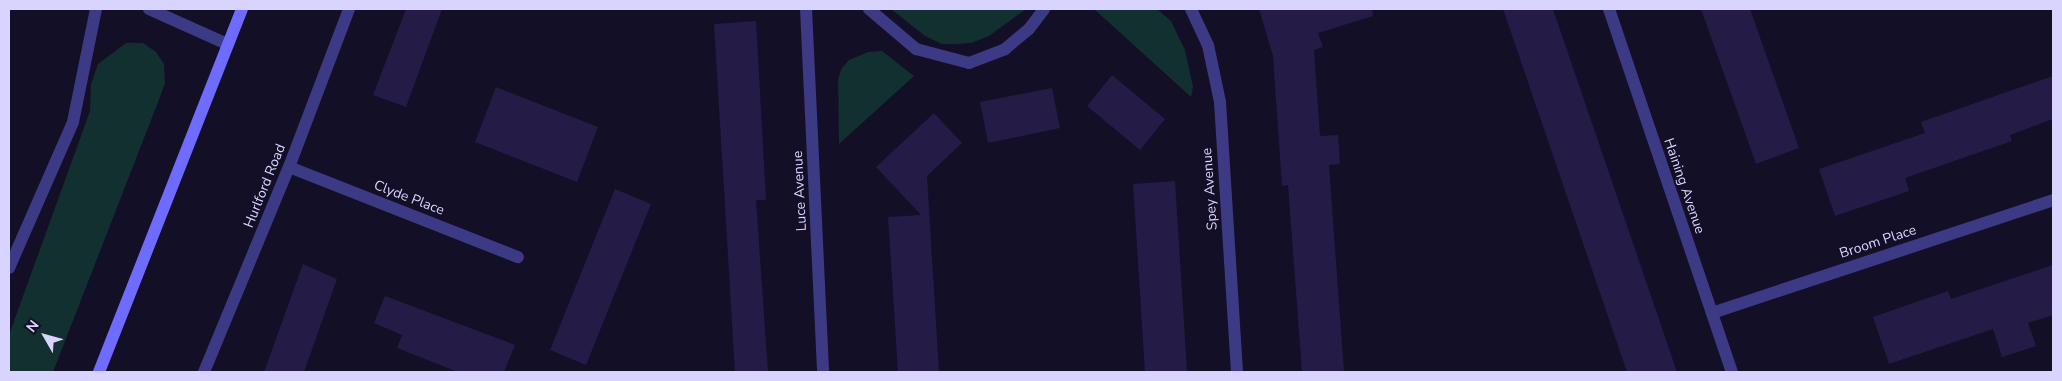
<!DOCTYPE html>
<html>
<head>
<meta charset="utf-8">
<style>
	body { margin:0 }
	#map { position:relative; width:2062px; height:381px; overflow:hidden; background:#130f26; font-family:"Nunito Sans",sans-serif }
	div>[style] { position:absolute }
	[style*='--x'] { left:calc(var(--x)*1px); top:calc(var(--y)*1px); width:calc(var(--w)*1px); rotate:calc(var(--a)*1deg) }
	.green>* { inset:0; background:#12302f }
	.building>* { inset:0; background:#241b47 }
	.street>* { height:12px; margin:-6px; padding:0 6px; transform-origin:6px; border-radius:6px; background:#3d3a85 }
	.secondary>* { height:12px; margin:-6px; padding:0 6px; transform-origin:6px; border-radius:6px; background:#6f6bff }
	span { translate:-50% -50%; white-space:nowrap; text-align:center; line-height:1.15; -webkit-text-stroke:4px #130f26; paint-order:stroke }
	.street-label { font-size:14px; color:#d9d4ff }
	.frame { position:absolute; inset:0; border:10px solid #d9d4ff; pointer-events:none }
	.north { position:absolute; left:20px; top:311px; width:50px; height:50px; -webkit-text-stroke:4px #130f26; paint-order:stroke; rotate:308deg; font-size:14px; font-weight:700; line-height:20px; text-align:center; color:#d9d4ff }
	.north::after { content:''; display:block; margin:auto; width:18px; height:22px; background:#d9d4ff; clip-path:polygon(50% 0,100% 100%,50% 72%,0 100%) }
</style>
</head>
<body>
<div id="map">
	<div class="green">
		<div style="clip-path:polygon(891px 9px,1026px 9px,989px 36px,971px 43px,955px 44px,942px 44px,925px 36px)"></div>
		<div style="clip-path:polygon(1094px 9px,1157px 9px,1171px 21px,1185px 50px,1193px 87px,1191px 97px)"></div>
		<div style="clip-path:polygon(126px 43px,143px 43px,156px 52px,164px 64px,165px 83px,160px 97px,53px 372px,9px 372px,9px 335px,90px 111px,91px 84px,98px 64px)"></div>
		<div style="clip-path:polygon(882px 51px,914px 76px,839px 144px,838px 79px,842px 68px,849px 60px,868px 52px)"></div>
	</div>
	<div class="building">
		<div style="clip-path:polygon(406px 9px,442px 9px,406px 107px,373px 95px)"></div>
		<div style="clip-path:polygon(1259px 9px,1372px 9px,1373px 16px,1318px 33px,1323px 47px,1314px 50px,1320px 136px,1338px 135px,1340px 164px,1329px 165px,1344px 372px,1302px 372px,1288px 185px,1282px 186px,1273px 56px)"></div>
		<div style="clip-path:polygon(1503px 9px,1553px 9px,1677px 372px,1627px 372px)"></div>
		<div style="clip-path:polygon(1701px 9px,1750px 9px,1799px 148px,1756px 164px)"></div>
		<div style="clip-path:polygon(756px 21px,766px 200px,756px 200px,768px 372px,735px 372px,714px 24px)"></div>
		<div style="clip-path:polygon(1112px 75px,1165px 119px,1140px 150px,1087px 106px)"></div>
		<div style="clip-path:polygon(2053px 76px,2053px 119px,2010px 135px,2012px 141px,1905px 178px,1909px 191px,1835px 216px,1819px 169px,1925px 133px,1921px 122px)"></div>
		<div style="clip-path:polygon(496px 87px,598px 127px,577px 182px,475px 142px)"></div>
		<div style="clip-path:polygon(1052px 88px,1060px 128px,988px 143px,980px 102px)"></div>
		<div style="clip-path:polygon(934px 113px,962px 143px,927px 176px,939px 372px,898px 372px,888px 217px,921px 215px,876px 167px)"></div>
		<div style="clip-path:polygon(1175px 181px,1187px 372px,1145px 372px,1133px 184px)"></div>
		<div style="clip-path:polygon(615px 189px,651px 204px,586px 365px,550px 350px)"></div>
		<div style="clip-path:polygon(303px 264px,337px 279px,304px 372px,264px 372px)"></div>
		<div style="clip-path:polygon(2053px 265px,2053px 315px,2028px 323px,2036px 346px,2002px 357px,1993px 329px,1889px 364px,1873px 317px,1948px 291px,1951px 299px)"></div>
		<div style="clip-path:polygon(385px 296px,515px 345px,504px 372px,458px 372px,397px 348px,402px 335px,374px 323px)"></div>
	</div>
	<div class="street">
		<div style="--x:149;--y:9;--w:85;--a:24.2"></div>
		<div style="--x:806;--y:9;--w:363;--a:87.3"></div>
		<div style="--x:869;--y:9;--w:62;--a:40.4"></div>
		<div style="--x:916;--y:49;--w:55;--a:14.8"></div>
		<div style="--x:969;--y:63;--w:39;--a:-21"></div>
		<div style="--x:1005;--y:49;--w:31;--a:-40"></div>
		<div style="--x:1029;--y:29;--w:25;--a:-53"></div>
		<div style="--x:1191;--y:9;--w:40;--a:65"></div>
		<div style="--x:1208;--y:45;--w:58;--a:78.1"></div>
		<div style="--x:1220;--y:102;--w:271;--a:86.4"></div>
		<div style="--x:1609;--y:9;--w:383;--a:71.3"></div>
		<div style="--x:289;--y:167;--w:246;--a:21.5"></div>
		<div style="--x:9;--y:268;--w:159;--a:-66.3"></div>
		<div style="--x:73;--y:122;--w:115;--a:-78.5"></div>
		<div style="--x:1712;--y:313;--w:359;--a:-18.3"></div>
		<div style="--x:204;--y:372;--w:222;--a:-67.5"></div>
		<div style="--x:289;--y:167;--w:169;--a:-69.2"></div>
	</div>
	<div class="secondary">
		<div style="--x:99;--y:372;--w:390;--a:-68.5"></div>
	</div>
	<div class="street-label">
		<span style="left:265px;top:186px;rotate:-68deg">Hurlford Road</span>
		<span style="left:1684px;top:186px;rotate:71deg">Haining Avenue</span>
		<span style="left:1210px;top:189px;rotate:-94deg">Spey Avenue</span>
		<span style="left:800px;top:191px;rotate:-93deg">Luce Avenue</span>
		<span style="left:409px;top:198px;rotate:21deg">Clyde Place</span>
		<span style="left:1878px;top:242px;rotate:-18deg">Broom Place</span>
	</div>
	<div class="frame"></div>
	<div class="north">N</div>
</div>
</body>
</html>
